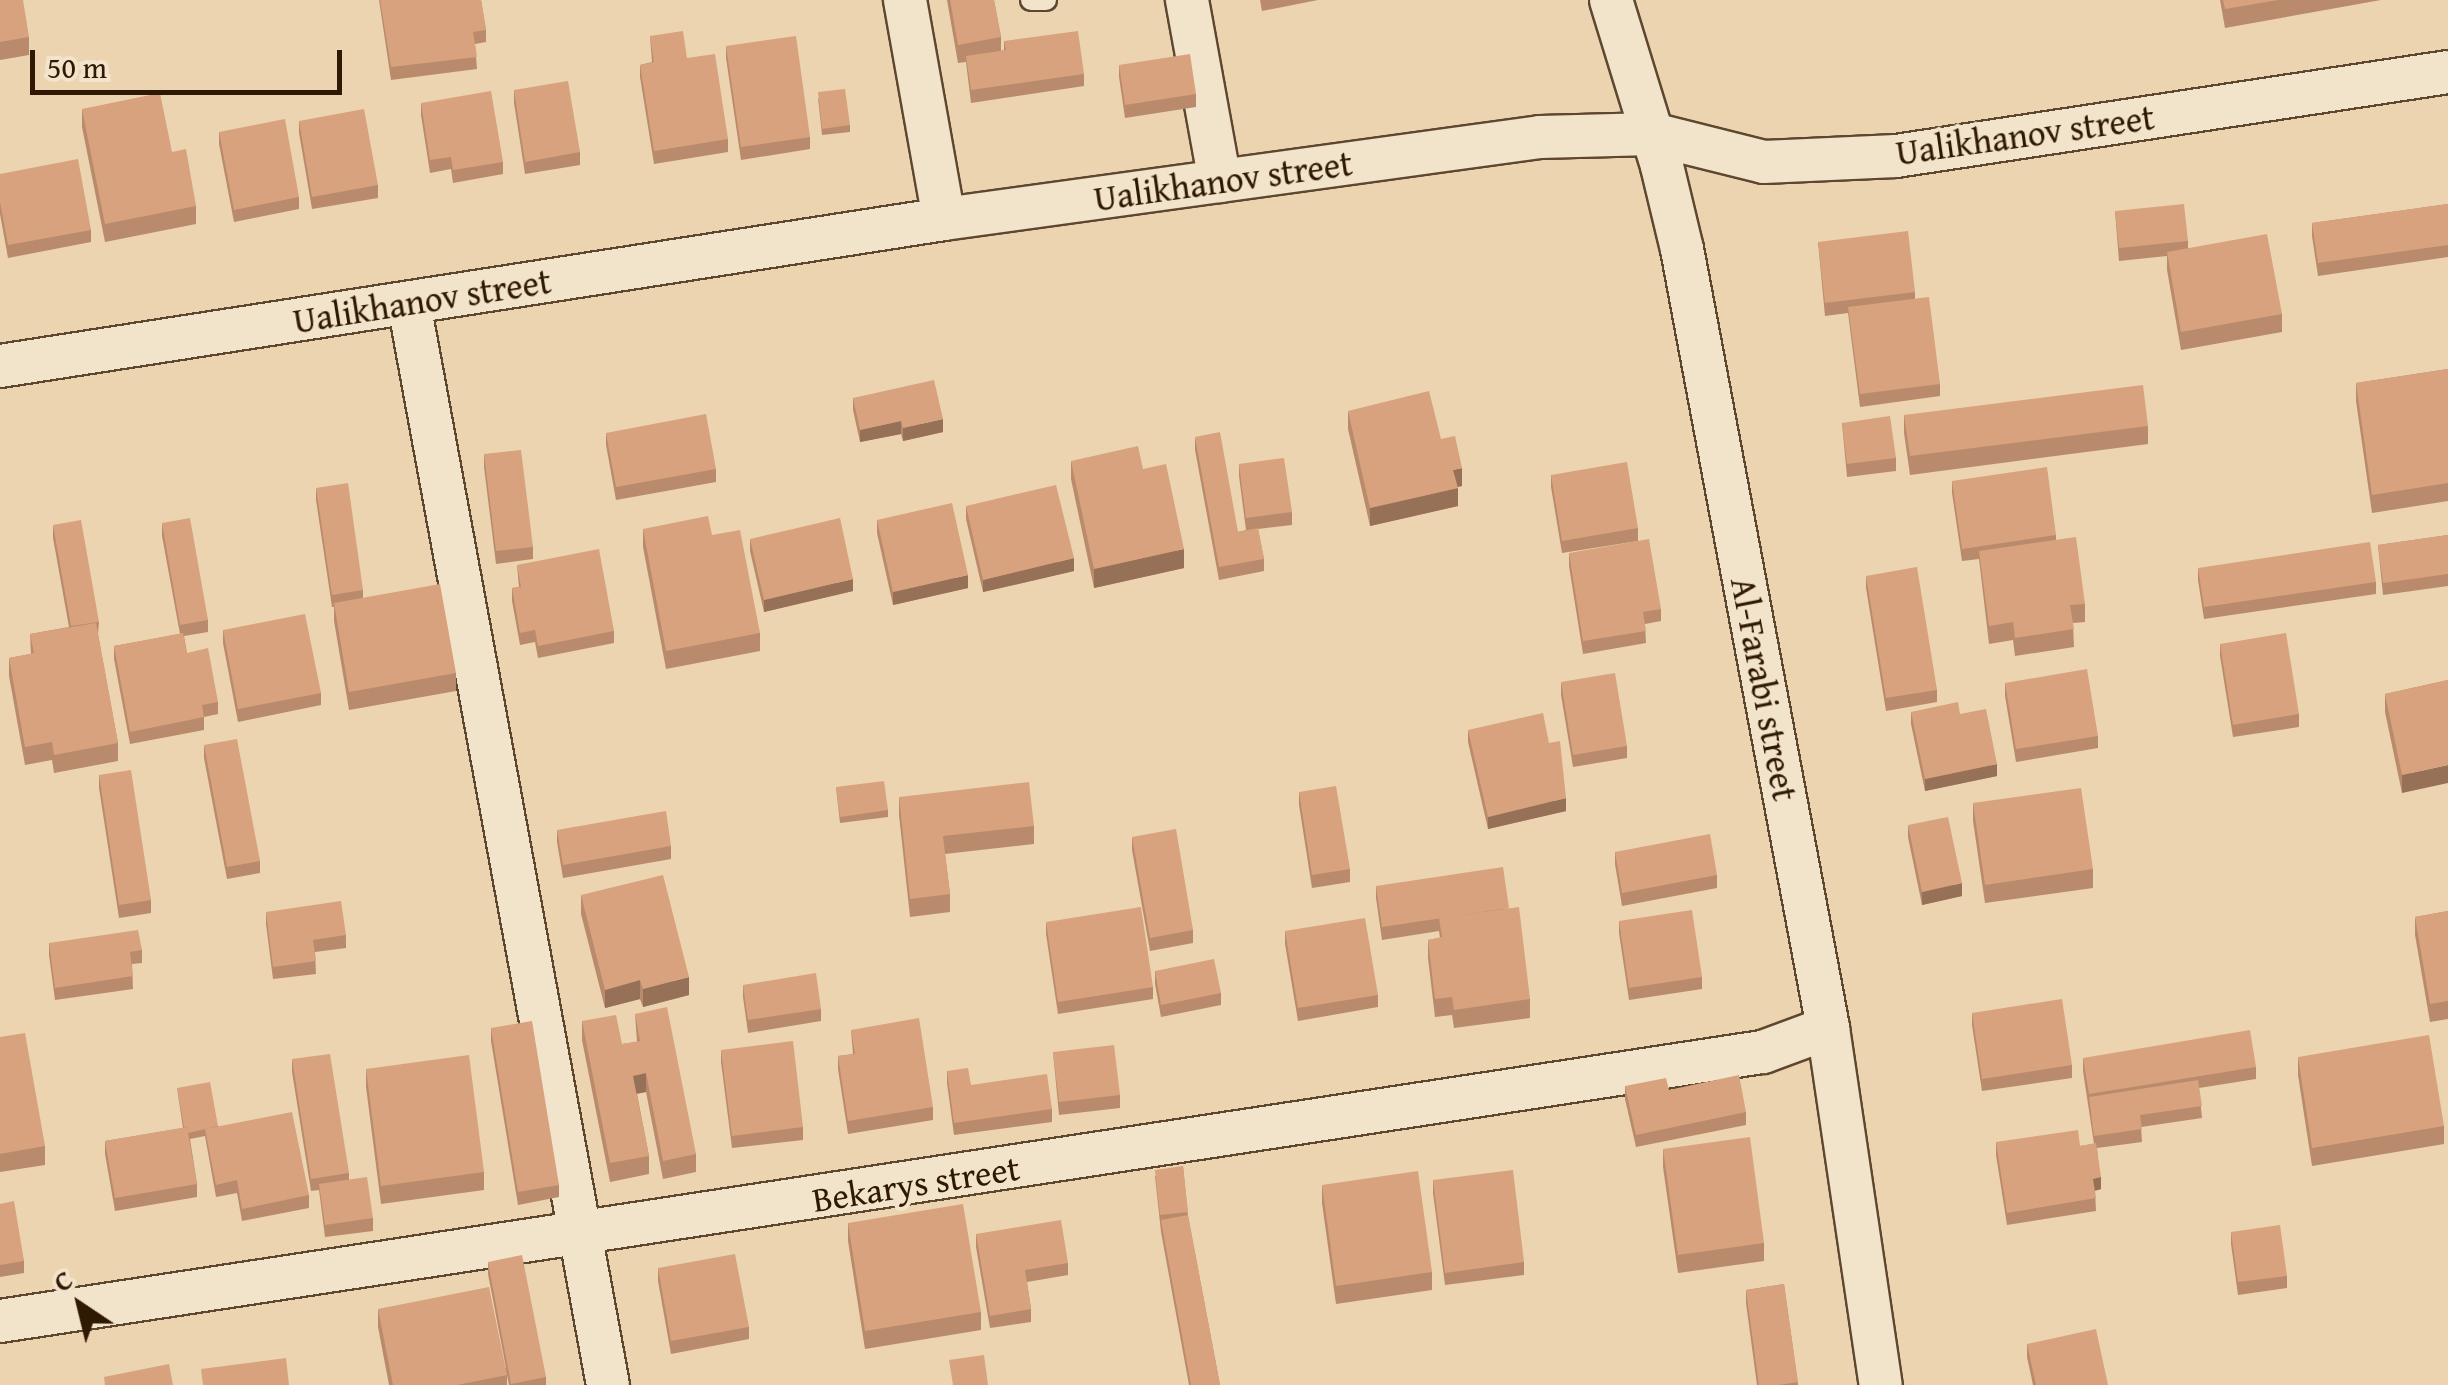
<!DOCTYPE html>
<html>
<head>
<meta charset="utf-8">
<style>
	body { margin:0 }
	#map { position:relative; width:2448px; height:1385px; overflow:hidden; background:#ebd4af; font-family:"Gentium Book Plus",serif }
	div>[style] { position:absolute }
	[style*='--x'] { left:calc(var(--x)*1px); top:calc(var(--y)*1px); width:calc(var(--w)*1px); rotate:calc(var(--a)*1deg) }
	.roads { filter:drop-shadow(2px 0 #5e472f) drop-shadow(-2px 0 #5e472f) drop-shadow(0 2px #5e472f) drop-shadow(0 -2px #5e472f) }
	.service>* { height:20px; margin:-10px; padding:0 10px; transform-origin:10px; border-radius:10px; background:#f2e3cb }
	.minor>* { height:42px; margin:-21px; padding:0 21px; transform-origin:21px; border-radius:21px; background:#f2e3cb }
	.wall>* { inset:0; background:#b98b6c }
	.shaded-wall>* { inset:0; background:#967158 }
	.building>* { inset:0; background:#d7a27d }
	span { translate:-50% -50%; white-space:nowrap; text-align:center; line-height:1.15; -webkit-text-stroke:8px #f2e3cb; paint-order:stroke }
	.street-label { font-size:35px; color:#2f1804 }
	.north { position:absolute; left:30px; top:1255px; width:100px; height:100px; -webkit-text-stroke:8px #f2e3cb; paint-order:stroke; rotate:325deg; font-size:28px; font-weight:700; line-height:40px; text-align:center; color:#2f1804 }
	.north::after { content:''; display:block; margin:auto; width:35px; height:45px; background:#2f1804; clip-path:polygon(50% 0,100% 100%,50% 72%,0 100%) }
	.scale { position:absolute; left:30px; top:50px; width:312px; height:45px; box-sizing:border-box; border:5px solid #2f1804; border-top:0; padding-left:12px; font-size:30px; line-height:35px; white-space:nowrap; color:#2f1804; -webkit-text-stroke:8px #f2e3cb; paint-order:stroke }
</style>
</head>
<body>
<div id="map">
	<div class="roads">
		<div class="service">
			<div style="--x:1031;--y:0;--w:15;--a:0"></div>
		</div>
		<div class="minor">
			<div style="--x:905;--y:0;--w:222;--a:79.9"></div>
			<div style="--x:1187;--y:0;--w:184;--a:79.7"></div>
			<div style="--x:1611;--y:0;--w:174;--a:72.9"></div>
			<div style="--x:1662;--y:166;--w:85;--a:76.5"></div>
			<div style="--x:1682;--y:249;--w:793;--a:79.38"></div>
			<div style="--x:1828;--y:1028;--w:361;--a:81.6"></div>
			<div style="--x:409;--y:304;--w:1099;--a:79.57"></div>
			<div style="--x:0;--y:366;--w:955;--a:-8.85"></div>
			<div style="--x:944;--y:219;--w:602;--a:-7.83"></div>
			<div style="--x:1540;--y:137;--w:112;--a:-1.5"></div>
			<div style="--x:1652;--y:134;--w:115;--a:14"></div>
			<div style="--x:1764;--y:162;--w:132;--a:-2.6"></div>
			<div style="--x:1896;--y:156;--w:558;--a:-8.65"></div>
			<div style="--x:0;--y:1321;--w:1783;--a:-8.68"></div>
			<div style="--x:1763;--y:1052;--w:69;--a:-20.3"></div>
		</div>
	</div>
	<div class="wall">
		<div style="clip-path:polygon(0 0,29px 37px,29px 55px,0 60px)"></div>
		<div style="clip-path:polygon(379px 0,481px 0,486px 30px,486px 42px,475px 44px,477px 69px,391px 80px)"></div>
		<div style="clip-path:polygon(947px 0,994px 0,1001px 37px,1001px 51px,1004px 50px,1004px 41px,1084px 74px,1084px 86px,971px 103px,966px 62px,958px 63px)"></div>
		<div style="clip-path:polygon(1260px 0,1318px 0,1262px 11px)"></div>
		<div style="clip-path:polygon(2220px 0,2381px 0,2225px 28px)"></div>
		<div style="clip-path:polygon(650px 36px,728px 139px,728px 152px,654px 164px,640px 77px,640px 65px,652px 62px)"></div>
		<div style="clip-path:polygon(726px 46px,810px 137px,810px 149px,741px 160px,726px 58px)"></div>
		<div style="clip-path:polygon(1119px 65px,1196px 94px,1196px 107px,1125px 118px,1119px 77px)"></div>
		<div style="clip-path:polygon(514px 90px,580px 152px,580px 165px,525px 174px,514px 103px)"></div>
		<div style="clip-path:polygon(818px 98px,850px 125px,850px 132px,822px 135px)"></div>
		<div style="clip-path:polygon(421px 103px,503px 162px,503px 174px,453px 183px,451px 169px,430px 173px,421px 115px)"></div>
		<div style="clip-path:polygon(82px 109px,172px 152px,196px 206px,196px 224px,105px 242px,82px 127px)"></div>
		<div style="clip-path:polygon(299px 121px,378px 185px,378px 198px,312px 209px,299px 133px)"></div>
		<div style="clip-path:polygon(219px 132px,299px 197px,299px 209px,234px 222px,219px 144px)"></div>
		<div style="clip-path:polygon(0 174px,91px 230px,91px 242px,8px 258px,0 214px)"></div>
		<div style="clip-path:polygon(2448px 204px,2448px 257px,2318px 276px,2312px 236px,2312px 223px)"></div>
		<div style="clip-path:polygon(2115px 211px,2188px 241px,2188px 248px,2282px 314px,2282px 332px,2181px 350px,2167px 270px,2167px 256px,2119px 261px)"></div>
		<div style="clip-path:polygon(1818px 242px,1915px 292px,1915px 299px,1940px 384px,1940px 396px,1860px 407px,1848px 313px,1825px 316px)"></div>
		<div style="clip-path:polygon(2448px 369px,2448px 501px,2372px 513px,2356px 401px,2356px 383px)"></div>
		<div style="clip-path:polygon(853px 398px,943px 432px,903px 441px,901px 434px,860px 442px,853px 410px)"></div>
		<div style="clip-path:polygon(1348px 411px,1441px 439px,1462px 486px,1457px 487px,1458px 506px,1370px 526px,1348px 429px)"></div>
		<div style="clip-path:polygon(1904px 415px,2148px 426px,2148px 444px,1910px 475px,1904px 433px)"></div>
		<div style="clip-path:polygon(1842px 423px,1896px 458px,1896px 471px,1847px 477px)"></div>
		<div style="clip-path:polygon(606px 433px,716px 469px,716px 482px,616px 500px,606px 445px)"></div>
		<div style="clip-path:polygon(1195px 437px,1238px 532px,1246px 530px,1239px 476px,1239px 464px,1292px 512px,1292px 525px,1258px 529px,1264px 559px,1264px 571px,1219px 580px,1195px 450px)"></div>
		<div style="clip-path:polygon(484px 454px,533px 547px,533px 559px,496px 564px,484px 467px)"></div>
		<div style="clip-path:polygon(1071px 461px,1143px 469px,1184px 568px,1094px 588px,1071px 479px)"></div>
		<div style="clip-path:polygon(1551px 475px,1638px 528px,1638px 541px,1562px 553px,1551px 487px)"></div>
		<div style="clip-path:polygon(1952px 481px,2056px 535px,2056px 540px,2085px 604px,2085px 622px,2073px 623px,2074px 647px,2015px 656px,2013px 640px,1989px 644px,1979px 559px,1962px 561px,1952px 493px)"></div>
		<div style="clip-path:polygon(316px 488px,363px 590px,363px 598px,456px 673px,456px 691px,349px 710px,334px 621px,334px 607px,332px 607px,316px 500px)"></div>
		<div style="clip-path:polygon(966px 506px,1074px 571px,983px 592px,966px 519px)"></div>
		<div style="clip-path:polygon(877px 520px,968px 588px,893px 605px,877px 533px)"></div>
		<div style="clip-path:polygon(162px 523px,208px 620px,208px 632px,184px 636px,187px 653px,218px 702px,218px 714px,204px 717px,204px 730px,130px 744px,114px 659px,114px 646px,180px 634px,162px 536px)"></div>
		<div style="clip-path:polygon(53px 525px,99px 622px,98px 634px,118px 743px,118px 761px,54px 773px,52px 760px,25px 765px,9px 676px,9px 658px,31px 654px,30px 634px,69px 627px,53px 538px)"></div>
		<div style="clip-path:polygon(643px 529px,712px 535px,760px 633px,760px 651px,666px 669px,643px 547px)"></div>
		<div style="clip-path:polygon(2448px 535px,2448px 586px,2383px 595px,2378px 545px)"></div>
		<div style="clip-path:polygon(750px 539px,853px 591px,764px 612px,750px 551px)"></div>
		<div style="clip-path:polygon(1569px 553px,1661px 609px,1661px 621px,1645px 624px,1646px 643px,1583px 654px,1569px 566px)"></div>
		<div style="clip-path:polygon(517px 565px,614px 631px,614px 643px,538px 658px,535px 642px,520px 645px,512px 601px,512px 588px,519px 587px)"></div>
		<div style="clip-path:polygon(2198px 568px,2376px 582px,2376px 594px,2204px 619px,2198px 580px)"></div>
		<div style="clip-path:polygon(1866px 576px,1937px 690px,1937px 702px,1886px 711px,1866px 588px)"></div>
		<div style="clip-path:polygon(223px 630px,321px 693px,321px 705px,238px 722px,223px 643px)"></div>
		<div style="clip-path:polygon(2220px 644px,2299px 714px,2299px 727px,2233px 737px,2220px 656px)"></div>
		<div style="clip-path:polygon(2448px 680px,2402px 793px,2385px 712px,2385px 694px)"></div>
		<div style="clip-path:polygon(1561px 682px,1627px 746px,1627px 758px,1573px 767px,1561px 695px)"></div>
		<div style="clip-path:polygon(2005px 683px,2098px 736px,2098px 748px,2016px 762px,2005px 696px)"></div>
		<div style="clip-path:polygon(1911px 712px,1960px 714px,1997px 776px,1925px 791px,1911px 724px)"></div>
		<div style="clip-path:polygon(1468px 730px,1566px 811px,1488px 829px,1468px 742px)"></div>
		<div style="clip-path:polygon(204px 745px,260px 861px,260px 873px,227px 879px,204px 758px)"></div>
		<div style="clip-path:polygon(99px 775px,151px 900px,151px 913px,119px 918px,99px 788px)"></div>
		<div style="clip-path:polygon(836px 787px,888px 810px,888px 817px,840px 823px)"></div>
		<div style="clip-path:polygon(1299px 792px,1350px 869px,1350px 882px,1312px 888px,1299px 805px)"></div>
		<div style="clip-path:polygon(899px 797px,1034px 826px,1034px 844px,945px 854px,950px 894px,950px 912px,910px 917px,899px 815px)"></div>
		<div style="clip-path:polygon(1973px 803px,2093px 869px,2093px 888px,1985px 903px,1973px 821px)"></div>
		<div style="clip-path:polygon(1908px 825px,1962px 896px,1922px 905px,1908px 837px)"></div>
		<div style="clip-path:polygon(557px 830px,671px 846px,671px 859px,563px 878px,557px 842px)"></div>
		<div style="clip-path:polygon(1132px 837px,1193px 930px,1193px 943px,1150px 951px,1132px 850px)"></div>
		<div style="clip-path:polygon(1615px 852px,1717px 875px,1717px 888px,1622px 906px,1615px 864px)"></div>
		<div style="clip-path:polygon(1376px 886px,1509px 909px,1530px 999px,1530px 1018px,1454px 1028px,1452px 1015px,1435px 1017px,1428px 958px,1428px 940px,1440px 938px,1439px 931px,1382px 940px,1376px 898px)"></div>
		<div style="clip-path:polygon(581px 895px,689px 995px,643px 1007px,640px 999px,605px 1008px,581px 914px)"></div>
		<div style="clip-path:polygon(2448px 911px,2448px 1019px,2430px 1022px,2415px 935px,2415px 917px)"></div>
		<div style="clip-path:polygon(266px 912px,346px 935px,346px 948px,315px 952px,316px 974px,273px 979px,266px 924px)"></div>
		<div style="clip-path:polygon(1619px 921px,1702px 977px,1702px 989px,1629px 1000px,1619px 933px)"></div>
		<div style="clip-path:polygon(1046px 922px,1153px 987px,1153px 999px,1058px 1014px,1046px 934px)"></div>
		<div style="clip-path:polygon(1285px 931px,1378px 995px,1378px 1007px,1298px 1021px,1285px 944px)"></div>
		<div style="clip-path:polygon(49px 943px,142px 950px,142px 963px,132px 964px,133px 989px,55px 1000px,49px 955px)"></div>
		<div style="clip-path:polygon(1155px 971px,1221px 993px,1221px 1005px,1161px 1017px,1155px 984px)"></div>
		<div style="clip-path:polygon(743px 985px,821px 1009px,821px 1021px,748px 1033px,743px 997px)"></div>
		<div style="clip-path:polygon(1972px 1013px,2072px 1065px,2072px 1078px,1982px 1091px,1972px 1025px)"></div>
		<div style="clip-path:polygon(635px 1014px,696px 1154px,696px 1172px,663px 1179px,646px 1092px,637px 1094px,649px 1156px,649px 1174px,610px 1182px,582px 1040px,582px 1021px,622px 1044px,637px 1042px)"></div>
		<div style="clip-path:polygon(491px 1028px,559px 1185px,559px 1197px,518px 1205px,491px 1041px)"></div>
		<div style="clip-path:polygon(851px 1030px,933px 1107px,933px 1120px,848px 1134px,838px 1069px,838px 1056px,853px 1054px)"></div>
		<div style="clip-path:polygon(0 1037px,45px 1146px,45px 1165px,0 1172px)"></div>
		<div style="clip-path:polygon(721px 1050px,803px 1127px,803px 1140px,732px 1148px,721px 1062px)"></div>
		<div style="clip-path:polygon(1053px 1052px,1120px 1095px,1120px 1108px,1059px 1115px)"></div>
		<div style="clip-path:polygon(2298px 1057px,2444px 1126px,2444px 1144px,2312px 1166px,2298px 1075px)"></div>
		<div style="clip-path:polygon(2083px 1058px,2256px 1067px,2256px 1079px,2199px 1088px,2202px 1118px,2141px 1127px,2142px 1142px,2097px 1148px,2101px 1189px,2095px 1191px,2096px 1211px,2007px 1225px,1996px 1155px,1996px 1142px,2080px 1146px,2094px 1144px,2083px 1071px)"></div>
		<div style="clip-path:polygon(292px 1059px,349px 1173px,349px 1180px,373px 1218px,373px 1231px,325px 1237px,319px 1190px,311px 1191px,292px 1072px)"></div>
		<div style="clip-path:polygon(366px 1069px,484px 1172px,484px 1190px,381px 1204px,366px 1087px)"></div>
		<div style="clip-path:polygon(947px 1071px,971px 1085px,1052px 1109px,1052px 1122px,954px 1135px,947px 1083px)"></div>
		<div style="clip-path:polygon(1625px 1086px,1669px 1090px,1746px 1112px,1746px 1125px,1636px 1147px,1625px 1099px)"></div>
		<div style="clip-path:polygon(177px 1088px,218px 1126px,309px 1195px,309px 1208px,242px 1221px,237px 1193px,216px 1197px,205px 1136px,190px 1139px,197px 1184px,197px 1197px,115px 1211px,105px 1154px,105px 1141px,183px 1128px)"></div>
		<div style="clip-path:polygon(1663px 1149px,1764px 1243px,1764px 1261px,1678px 1273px,1663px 1167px)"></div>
		<div style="clip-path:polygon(1183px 1166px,1188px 1216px,1220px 1385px,1189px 1385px,1161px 1232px,1155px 1176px)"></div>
		<div style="clip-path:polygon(1433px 1180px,1524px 1262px,1524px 1275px,1445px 1285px,1433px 1193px)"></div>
		<div style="clip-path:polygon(1322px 1185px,1432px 1272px,1432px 1290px,1336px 1304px,1322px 1203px)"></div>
		<div style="clip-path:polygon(0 1204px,24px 1261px,24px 1273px,0 1277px)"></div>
		<div style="clip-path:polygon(848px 1223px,981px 1312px,981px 1330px,865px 1349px,848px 1241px)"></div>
		<div style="clip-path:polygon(2231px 1232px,2287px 1276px,2287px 1288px,2238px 1295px,2231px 1244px)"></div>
		<div style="clip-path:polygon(976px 1234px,1068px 1263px,1068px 1275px,1027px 1282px,1031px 1309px,1031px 1322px,990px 1328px,976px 1247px)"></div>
		<div style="clip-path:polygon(488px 1262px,546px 1377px,546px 1385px,509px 1385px,507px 1375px,507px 1385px,389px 1385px,378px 1327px,378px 1309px,506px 1368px,488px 1274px)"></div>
		<div style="clip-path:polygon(658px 1268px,749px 1327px,749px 1339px,671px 1354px,658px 1281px)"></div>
		<div style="clip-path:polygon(1784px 1284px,1798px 1385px,1757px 1385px,1746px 1303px,1746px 1290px)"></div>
		<div style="clip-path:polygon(2027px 1344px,2108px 1385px,2033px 1385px,2027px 1357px)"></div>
	</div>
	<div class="shaded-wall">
		<div style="clip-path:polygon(943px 419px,943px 432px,903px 441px,903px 428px)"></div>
		<div style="clip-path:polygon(901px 421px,901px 434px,860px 442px,860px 430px)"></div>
		<div style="clip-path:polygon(1462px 468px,1462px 486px,1453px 488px,1453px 470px)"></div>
		<div style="clip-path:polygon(1458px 488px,1458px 506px,1370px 526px,1370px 508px)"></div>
		<div style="clip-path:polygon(1184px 549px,1184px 568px,1094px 588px,1094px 569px)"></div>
		<div style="clip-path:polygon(1074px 558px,1074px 571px,983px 592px,983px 580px)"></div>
		<div style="clip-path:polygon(968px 575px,968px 588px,893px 605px,893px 592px)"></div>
		<div style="clip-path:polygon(853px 579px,853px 591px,764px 612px,764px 600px)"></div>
		<div style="clip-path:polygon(1997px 764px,1997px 776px,1925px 791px,1925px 779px)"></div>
		<div style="clip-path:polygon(2448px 765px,2448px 783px,2402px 793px,2402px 775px)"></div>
		<div style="clip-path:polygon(1566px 798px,1566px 811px,1488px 829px,1488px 817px)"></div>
		<div style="clip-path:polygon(1962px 883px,1962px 896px,1922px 905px,1922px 892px)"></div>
		<div style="clip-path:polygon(689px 977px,689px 995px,643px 1007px,643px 989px)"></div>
		<div style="clip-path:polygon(640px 980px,640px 999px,605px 1008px,605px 990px)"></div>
		<div style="clip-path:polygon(646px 1073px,646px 1092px,633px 1094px,633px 1076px)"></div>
		<div style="clip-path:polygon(2101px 1177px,2101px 1189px,2093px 1191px,2093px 1179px)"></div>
	</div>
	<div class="building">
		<div style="clip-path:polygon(0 0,23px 0,29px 37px,0 42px)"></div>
		<div style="clip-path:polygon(380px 0,481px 0,486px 30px,473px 32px,477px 57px,391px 67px)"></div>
		<div style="clip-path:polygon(950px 0,994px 0,1001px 37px,958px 45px)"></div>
		<div style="clip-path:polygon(2223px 0,2278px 0,2225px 9px)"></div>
		<div style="clip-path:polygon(683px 31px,687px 58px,715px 54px,728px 139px,654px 151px,640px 65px,654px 62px,650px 36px)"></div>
		<div style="clip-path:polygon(1078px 31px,1084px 74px,971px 90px,966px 56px,1006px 50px,1004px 41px)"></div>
		<div style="clip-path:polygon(796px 36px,810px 137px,741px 147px,726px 46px)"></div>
		<div style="clip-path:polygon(1190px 54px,1196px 94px,1125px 105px,1119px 65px)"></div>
		<div style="clip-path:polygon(568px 81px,580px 152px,525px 162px,514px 90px)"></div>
		<div style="clip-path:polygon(845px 89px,850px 125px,822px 129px,818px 92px)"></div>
		<div style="clip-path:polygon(491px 91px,503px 162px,453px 170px,451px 157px,430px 160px,421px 103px)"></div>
		<div style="clip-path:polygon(160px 93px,172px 152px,186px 149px,196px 206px,105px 224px,82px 109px)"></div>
		<div style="clip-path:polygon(364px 109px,378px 185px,312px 197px,299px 121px)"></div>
		<div style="clip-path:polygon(285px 119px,299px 197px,234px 210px,219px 132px)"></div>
		<div style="clip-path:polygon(78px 159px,91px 230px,8px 245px,0 202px,0 174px)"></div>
		<div style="clip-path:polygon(2184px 204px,2188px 241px,2119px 248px,2115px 211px)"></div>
		<div style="clip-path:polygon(2448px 204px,2448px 245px,2318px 263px,2312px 223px)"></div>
		<div style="clip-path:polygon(1908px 231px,1915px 292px,1825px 303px,1818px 242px)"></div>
		<div style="clip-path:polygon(2267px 234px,2282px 314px,2181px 332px,2167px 252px)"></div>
		<div style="clip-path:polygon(1929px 297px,1940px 384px,1860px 394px,1848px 307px)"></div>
		<div style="clip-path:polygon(2448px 369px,2448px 483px,2372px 495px,2356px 383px)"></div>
		<div style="clip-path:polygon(934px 380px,943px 419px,903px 428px,901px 421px,860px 430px,853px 398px)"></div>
		<div style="clip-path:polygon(2143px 385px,2148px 426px,1910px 456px,1904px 415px)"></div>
		<div style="clip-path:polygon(1429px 391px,1441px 439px,1455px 436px,1462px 468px,1453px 470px,1458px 488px,1370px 508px,1348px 411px)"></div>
		<div style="clip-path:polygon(706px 414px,716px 469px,616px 487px,606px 433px)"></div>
		<div style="clip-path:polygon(1890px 416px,1896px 458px,1847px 464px,1842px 423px)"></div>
		<div style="clip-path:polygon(1220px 432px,1238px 532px,1258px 528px,1264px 559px,1219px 567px,1195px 437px)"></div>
		<div style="clip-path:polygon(1138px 446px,1143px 469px,1166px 464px,1184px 549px,1094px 569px,1071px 461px)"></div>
		<div style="clip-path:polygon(521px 450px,533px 547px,496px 551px,484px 454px)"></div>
		<div style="clip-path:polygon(1284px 458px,1292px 512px,1246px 518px,1239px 464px)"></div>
		<div style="clip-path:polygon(1627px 462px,1638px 528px,1562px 541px,1551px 475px)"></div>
		<div style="clip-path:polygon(2047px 467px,2056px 535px,1962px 549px,1952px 481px)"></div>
		<div style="clip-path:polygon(348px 483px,363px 590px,332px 595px,316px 488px)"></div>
		<div style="clip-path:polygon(1056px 485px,1074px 558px,983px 580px,966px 506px)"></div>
		<div style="clip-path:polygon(952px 503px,968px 575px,893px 592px,877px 520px)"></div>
		<div style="clip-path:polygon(708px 516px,712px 535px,740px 530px,760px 633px,666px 651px,643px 529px)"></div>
		<div style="clip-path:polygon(190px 518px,208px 620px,180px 625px,162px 523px)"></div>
		<div style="clip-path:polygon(840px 518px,853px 579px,764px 600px,750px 539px)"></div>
		<div style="clip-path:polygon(81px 520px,99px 622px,71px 626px,53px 525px)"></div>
		<div style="clip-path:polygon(2448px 535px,2448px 574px,2383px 583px,2378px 545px)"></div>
		<div style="clip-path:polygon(2076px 537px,2085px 604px,2070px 605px,2074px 629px,2015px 638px,2013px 622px,1989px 626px,1979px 551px)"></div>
		<div style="clip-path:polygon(1649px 539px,1661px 609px,1643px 612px,1646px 631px,1583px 641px,1569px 553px)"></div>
		<div style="clip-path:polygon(2370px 542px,2376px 582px,2204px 607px,2198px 568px)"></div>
		<div style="clip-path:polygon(599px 549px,614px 631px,538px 646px,535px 630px,520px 633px,512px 588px,521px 587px,517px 565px)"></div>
		<div style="clip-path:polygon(1917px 567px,1937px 690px,1886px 698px,1866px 576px)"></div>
		<div style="clip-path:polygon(440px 584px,456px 673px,349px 692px,334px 603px)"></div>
		<div style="clip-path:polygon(305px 614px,321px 693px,238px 709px,223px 630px)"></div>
		<div style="clip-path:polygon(96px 623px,118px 743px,54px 755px,52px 742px,25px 747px,9px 658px,34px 653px,30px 634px)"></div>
		<div style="clip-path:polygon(183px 633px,187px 653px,208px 648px,218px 702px,202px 705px,204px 717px,130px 732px,114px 646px)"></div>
		<div style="clip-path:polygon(2286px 633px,2299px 714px,2233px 725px,2220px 644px)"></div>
		<div style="clip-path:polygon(2087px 669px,2098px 736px,2016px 749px,2005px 683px)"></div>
		<div style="clip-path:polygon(1615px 673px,1627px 746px,1573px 755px,1561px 682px)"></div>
		<div style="clip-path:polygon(2448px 680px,2448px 765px,2402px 775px,2385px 694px)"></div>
		<div style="clip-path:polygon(1958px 702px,1960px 714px,1986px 709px,1997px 764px,1925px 779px,1911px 712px)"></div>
		<div style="clip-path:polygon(1543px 713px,1549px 743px,1560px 741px,1566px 798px,1488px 817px,1468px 730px)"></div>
		<div style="clip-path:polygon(237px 739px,260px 861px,227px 867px,204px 745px)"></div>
		<div style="clip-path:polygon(131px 770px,151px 900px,119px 905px,99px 775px)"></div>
		<div style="clip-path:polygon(884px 781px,888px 810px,840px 817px,836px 787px)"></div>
		<div style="clip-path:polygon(1029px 782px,1034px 826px,943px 836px,950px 894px,910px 899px,899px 797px)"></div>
		<div style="clip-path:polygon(1336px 786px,1350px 869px,1312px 875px,1299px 792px)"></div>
		<div style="clip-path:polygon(2081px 788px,2093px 869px,1985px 885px,1973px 803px)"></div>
		<div style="clip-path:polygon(666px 811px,671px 846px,563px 865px,557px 830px)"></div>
		<div style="clip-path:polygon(1948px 817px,1962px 883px,1922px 892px,1908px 825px)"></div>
		<div style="clip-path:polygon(1176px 829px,1193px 930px,1150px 938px,1132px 837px)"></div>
		<div style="clip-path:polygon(1710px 834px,1717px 875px,1622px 893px,1615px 852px)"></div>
		<div style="clip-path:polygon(1503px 867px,1509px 908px,1382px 927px,1376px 886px)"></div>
		<div style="clip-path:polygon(663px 875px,689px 977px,643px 989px,640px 980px,605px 990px,581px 895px)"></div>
		<div style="clip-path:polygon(341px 901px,346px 935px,313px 940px,316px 961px,273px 967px,266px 912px)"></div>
		<div style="clip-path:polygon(1141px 907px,1153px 987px,1058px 1002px,1046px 922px)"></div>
		<div style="clip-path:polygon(1519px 907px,1530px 999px,1454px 1010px,1452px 997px,1435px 999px,1428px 940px,1442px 937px,1439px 918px)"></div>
		<div style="clip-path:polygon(1692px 910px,1702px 977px,1629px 988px,1619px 921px)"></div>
		<div style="clip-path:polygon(2448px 911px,2448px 1001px,2430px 1004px,2415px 917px)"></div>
		<div style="clip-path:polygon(1365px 918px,1378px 995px,1298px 1008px,1285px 931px)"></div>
		<div style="clip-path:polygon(138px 930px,142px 950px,130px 952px,133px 976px,55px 988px,49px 943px)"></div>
		<div style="clip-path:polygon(1214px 959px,1221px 993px,1161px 1005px,1155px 971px)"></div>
		<div style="clip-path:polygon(816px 973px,821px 1009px,748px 1020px,743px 985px)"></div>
		<div style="clip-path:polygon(2062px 999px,2072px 1065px,1982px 1079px,1972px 1013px)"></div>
		<div style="clip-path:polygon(667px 1007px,696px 1154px,663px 1161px,646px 1073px,633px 1076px,649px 1156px,610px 1163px,582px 1021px,616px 1015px,622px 1044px,640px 1041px,635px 1014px)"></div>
		<div style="clip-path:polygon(919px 1018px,933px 1107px,848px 1121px,838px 1056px,855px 1054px,851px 1030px)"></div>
		<div style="clip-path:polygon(532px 1021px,559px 1185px,518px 1192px,491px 1028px)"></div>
		<div style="clip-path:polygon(2250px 1030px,2256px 1067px,2089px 1094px,2083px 1058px)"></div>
		<div style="clip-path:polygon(25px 1033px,45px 1146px,0 1154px,0 1037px)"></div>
		<div style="clip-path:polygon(2429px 1035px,2444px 1126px,2312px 1148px,2298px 1057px)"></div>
		<div style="clip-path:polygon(793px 1041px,803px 1127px,732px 1136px,721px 1050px)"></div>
		<div style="clip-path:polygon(1114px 1045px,1120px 1095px,1059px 1102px,1053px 1052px)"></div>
		<div style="clip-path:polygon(330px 1054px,349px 1173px,311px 1179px,292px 1059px)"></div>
		<div style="clip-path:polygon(469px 1055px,484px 1172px,381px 1186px,366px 1069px)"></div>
		<div style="clip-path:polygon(968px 1068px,971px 1085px,1047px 1074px,1052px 1109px,954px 1123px,947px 1071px)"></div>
		<div style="clip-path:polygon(1739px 1075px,1746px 1112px,1636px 1135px,1625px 1086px,1666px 1078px,1669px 1090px)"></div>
		<div style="clip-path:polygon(2198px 1080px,2202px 1106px,2140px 1115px,2142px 1129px,2094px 1136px,2089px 1097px)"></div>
		<div style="clip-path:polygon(210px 1082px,218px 1126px,188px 1133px,187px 1127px,184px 1127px,177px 1088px)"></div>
		<div style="clip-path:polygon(292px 1112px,309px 1195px,242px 1209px,237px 1180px,216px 1185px,205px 1129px)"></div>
		<div style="clip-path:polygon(187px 1127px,197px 1184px,115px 1198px,105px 1141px)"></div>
		<div style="clip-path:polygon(2078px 1130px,2080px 1146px,2096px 1143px,2101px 1177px,2093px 1179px,2096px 1198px,2007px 1213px,1996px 1142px)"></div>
		<div style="clip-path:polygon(1750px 1137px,1764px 1243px,1678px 1255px,1663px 1149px)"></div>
		<div style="clip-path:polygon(1183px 1166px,1188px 1212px,1160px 1215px,1155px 1170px)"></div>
		<div style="clip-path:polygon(1513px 1170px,1524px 1262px,1445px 1273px,1433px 1180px)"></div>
		<div style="clip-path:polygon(1418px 1171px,1432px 1272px,1336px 1286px,1322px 1185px)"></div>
		<div style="clip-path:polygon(367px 1177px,373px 1218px,325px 1225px,319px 1184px)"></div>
		<div style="clip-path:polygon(14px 1201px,24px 1261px,0 1265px,0 1204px)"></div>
		<div style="clip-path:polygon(963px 1204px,981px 1312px,865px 1331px,848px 1223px)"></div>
		<div style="clip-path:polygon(1188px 1215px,1220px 1385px,1191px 1385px,1161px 1220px)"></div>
		<div style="clip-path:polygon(1061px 1220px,1068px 1263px,1025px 1270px,1031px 1309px,990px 1316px,976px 1234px)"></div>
		<div style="clip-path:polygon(2280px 1225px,2287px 1276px,2238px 1282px,2231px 1232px)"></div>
		<div style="clip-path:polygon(735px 1254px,749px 1327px,671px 1341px,658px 1268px)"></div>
		<div style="clip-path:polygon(522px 1255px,546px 1377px,511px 1384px,488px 1262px)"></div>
		<div style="clip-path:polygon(1784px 1284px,1798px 1382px,1779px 1385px,1759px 1385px,1746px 1290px)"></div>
		<div style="clip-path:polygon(489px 1287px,507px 1375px,457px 1385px,393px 1385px,378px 1309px)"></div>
		<div style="clip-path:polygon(2096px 1329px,2108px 1385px,2036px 1385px,2027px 1344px)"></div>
		<div style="clip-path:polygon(984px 1355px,988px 1385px,953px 1385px,949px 1360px)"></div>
		<div style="clip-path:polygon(286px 1358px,289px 1385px,203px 1385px,201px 1369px)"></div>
		<div style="clip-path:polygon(169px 1364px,173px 1385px,105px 1385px,104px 1377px)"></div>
	</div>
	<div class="street-label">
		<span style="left:2025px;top:135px;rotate:-8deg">Ualikhanov street</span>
		<span style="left:1223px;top:181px;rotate:-8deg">Ualikhanov street</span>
		<span style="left:422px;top:301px;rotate:-9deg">Ualikhanov street</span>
		<span style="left:1764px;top:689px;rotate:79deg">Al-Farabi street</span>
		<span style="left:916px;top:1184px;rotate:-9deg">Bekarys street</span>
	</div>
	<div class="north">С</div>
	<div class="scale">50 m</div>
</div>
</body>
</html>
